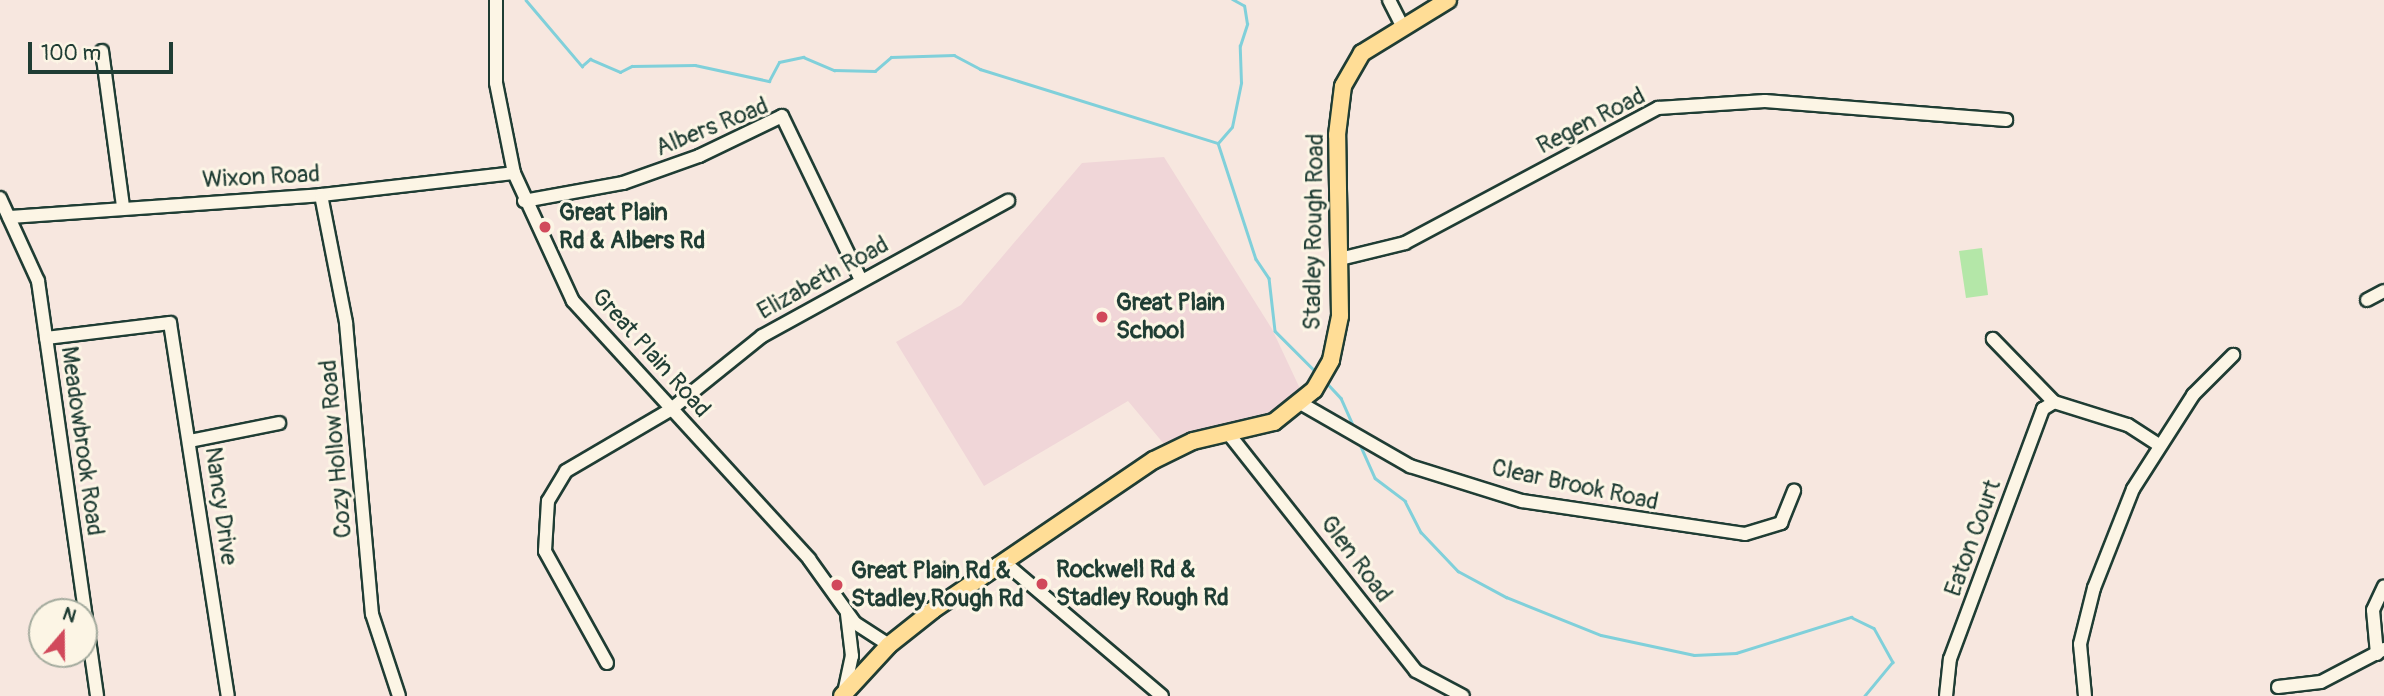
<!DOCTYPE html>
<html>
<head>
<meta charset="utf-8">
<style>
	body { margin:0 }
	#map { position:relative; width:2384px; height:696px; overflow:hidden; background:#f7e7df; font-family:Pangolin,sans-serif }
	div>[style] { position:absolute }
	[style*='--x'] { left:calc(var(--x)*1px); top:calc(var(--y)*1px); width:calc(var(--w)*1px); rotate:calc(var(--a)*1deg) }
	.built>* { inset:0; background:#f0d6d8 }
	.green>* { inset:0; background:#b4e7a8 }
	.stream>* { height:2.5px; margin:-1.25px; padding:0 1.25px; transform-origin:1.25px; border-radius:1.25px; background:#80d0da }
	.roads { filter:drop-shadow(2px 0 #1f3d34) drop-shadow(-2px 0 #1f3d34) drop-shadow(0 2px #1f3d34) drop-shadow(0 -2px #1f3d34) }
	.minor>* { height:12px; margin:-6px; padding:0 6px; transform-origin:6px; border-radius:6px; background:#fcf5e5 }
	.major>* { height:16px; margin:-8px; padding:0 8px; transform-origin:8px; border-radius:8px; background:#ffdd96 }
	.dots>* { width:19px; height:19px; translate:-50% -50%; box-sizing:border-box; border:4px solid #fcf5e5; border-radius:50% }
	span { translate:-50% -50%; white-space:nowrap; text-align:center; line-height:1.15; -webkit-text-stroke:6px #fcf5e5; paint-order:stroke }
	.street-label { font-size:24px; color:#1f3d34 }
	.poi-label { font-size:24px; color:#1f3d34; font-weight:700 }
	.left { translate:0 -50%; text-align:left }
	.north { position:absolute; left:28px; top:598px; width:70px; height:70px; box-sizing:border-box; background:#fcf5e5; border:2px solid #a4ab9e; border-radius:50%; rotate:20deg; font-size:19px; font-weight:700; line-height:28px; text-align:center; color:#1f3d34 }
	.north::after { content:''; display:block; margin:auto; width:24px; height:32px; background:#d1495b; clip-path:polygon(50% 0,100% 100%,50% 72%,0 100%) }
	.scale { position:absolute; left:28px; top:42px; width:145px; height:32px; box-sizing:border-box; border:4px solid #1f3d34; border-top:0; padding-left:9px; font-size:21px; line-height:24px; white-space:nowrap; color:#1f3d34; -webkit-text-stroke:5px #fcf5e5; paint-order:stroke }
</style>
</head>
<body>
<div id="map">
	<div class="built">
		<div style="clip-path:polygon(1164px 157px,1272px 329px,1303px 395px,1276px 412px,1164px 444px,1128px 401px,984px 486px,896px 342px,961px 305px,1082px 163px)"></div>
	</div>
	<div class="green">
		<div style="clip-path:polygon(1982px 248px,1988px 295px,1966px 298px,1959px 251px)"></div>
	</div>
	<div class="stream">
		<div style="--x:526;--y:0;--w:87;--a:49.7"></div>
		<div style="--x:582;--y:66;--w:11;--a:-41"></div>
		<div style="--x:590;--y:59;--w:33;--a:23"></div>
		<div style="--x:620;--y:72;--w:13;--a:-27"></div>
		<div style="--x:632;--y:66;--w:63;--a:-0.9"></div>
		<div style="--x:695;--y:65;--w:76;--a:12.2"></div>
		<div style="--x:769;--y:81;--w:21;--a:-62"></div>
		<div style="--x:779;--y:62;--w:25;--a:-12"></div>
		<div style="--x:803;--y:57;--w:34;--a:23"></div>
		<div style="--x:834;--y:70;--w:41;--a:1.4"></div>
		<div style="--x:875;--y:71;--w:21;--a:-41"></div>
		<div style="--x:891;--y:57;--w:63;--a:-1.8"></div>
		<div style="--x:954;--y:55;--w:30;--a:28"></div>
		<div style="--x:980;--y:69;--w:249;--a:17.3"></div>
		<div style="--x:1218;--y:143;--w:122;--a:71.9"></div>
		<div style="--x:1256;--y:259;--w:23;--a:56"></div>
		<div style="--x:1269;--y:278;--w:53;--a:83.5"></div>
		<div style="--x:1275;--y:331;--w:58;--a:45"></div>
		<div style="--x:1218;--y:143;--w:21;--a:-49"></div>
		<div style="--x:1232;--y:127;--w:45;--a:-78.4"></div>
		<div style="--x:1241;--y:83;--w:37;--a:-92"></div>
		<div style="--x:1240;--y:46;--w:23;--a:-72"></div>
		<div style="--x:1247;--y:24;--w:18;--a:-99"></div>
		<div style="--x:1244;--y:6;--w:13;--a:-151"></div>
		<div style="--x:1326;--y:382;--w:22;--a:47"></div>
		<div style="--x:1341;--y:398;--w:34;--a:66"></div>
		<div style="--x:1359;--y:442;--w:39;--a:66"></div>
		<div style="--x:1375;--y:478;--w:38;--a:37"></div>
		<div style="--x:1405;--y:501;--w:35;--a:63"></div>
		<div style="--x:1421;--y:532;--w:54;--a:46.5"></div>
		<div style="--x:1458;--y:571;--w:55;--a:28.4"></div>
		<div style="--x:1506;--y:597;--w:102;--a:21.8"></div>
		<div style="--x:1601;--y:635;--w:95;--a:12.1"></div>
		<div style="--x:1694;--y:655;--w:42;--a:-2.7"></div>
		<div style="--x:1736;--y:653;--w:121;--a:-17.4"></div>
		<div style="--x:1851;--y:617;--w:25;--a:26"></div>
		<div style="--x:1874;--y:628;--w:39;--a:61"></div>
		<div style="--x:1893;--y:662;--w:44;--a:129.5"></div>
	</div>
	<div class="roads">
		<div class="minor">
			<div style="--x:496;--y:0;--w:83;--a:90"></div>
			<div style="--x:496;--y:83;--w:92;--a:78.7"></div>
			<div style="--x:514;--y:173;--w:141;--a:65.3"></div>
			<div style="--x:573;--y:301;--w:350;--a:47.5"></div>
			<div style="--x:809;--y:559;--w:79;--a:54.3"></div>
			<div style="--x:855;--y:623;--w:40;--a:32.9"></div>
			<div style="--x:1389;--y:0;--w:31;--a:63"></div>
			<div style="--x:102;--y:51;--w:156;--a:82.3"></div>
			<div style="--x:321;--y:195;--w:130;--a:78.9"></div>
			<div style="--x:346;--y:323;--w:292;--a:84.9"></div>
			<div style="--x:372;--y:614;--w:86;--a:71.8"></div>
			<div style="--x:0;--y:198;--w:91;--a:65.4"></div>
			<div style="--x:38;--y:281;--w:419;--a:81.9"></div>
			<div style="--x:524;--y:201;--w:101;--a:-10.3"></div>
			<div style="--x:623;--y:183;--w:81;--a:-19.6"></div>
			<div style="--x:699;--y:156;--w:92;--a:-25.7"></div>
			<div style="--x:782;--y:116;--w:182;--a:64.3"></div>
			<div style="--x:9;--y:217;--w:313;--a:-4"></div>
			<div style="--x:321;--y:195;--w:194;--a:-6.5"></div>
			<div style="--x:1340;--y:259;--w:67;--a:-13.8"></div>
			<div style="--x:1405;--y:243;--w:287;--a:-28.1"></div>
			<div style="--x:1658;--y:108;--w:107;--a:-3.7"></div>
			<div style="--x:1765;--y:101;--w:242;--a:4.5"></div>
			<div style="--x:2367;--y:300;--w:19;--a:-28"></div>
			<div style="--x:46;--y:338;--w:125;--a:-6.9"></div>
			<div style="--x:170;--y:323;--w:377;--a:81.2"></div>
			<div style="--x:2054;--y:402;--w:77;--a:17.3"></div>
			<div style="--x:2128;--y:425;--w:35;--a:33"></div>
			<div style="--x:1302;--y:404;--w:125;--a:29.9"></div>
			<div style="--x:1410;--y:466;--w:117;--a:17.4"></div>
			<div style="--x:1522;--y:501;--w:225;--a:8.4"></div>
			<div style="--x:1745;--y:534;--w:38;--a:-17"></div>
			<div style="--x:1781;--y:523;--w:35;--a:-68"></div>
			<div style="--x:1228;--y:433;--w:303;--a:51.7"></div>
			<div style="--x:1416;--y:671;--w:53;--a:28"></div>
			<div style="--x:190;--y:441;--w:91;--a:-11.4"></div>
			<div style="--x:1004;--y:562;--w:207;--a:40.3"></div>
			<div style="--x:2377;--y:654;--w:44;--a:-95.2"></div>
			<div style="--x:2373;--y:610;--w:26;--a:-65"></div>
			<div style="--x:607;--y:663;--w:128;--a:-119"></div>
			<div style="--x:545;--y:551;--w:50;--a:-86.6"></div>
			<div style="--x:548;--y:501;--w:35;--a:-59"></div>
			<div style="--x:566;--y:471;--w:121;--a:-30.4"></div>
			<div style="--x:670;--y:410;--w:118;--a:-38.8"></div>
			<div style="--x:762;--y:336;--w:281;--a:-28.8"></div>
			<div style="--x:2278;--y:687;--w:43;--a:-6.6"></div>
			<div style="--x:2321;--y:682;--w:71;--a:-27.6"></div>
			<div style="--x:844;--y:693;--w:38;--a:-78"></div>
			<div style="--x:852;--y:656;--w:42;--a:-96.8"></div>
			<div style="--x:1946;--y:696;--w:37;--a:-84"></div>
			<div style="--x:1950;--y:659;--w:267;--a:-69.6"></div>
			<div style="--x:2043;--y:409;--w:13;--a:-32"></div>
			<div style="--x:2054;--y:402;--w:88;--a:-134.1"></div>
			<div style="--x:2085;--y:696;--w:52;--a:-95.5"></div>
			<div style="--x:2080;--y:644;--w:58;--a:-76"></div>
			<div style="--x:2094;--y:588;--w:106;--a:-68.5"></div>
			<div style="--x:2133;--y:489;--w:112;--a:-57.4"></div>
			<div style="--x:2193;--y:395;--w:57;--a:-45"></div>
		</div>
		<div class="major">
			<div style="--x:842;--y:696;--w:69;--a:-47.3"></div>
			<div style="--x:889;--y:645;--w:56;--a:-38.5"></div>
			<div style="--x:933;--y:610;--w:267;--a:-34.2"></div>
			<div style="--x:1154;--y:460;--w:43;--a:-26"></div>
			<div style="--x:1193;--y:441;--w:83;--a:-13.2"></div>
			<div style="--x:1274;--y:422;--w:51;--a:-38.7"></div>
			<div style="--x:1314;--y:390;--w:34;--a:-60"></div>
			<div style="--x:1331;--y:360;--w:45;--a:-78.4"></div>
			<div style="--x:1340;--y:316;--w:181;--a:-90.9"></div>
			<div style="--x:1337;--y:135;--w:49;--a:-83"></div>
			<div style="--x:1343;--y:86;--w:38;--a:-60"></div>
			<div style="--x:1362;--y:53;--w:101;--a:-31.6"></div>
		</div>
	</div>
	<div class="dots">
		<div style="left:545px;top:227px;background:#d1495b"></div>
		<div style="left:1102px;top:317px;background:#d1495b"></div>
		<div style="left:1042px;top:584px;background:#d1495b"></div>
		<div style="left:837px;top:585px;background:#d1495b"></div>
	</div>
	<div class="street-label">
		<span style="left:1591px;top:121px;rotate:-27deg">Regen Road</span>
		<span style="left:712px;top:127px;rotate:-22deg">Albers Road</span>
		<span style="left:261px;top:177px;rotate:-3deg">Wixon Road</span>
		<span style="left:1314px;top:232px;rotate:-89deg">Stadley Rough Road</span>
		<span style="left:823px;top:278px;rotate:-29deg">Elizabeth Road</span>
		<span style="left:651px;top:353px;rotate:48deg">Great Plain Road</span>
		<span style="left:82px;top:441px;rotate:82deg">Meadowbrook Road</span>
		<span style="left:336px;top:449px;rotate:-95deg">Cozy Hollow Road</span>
		<span style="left:1575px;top:485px;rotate:12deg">Clear Brook Road</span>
		<span style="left:221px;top:506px;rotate:82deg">Nancy Drive</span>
		<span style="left:1973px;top:538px;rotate:-70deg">Eaton Court</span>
		<span style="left:1356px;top:559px;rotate:53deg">Glen Road</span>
	</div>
	<div class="poi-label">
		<span class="left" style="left:559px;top:227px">Great Plain<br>Rd &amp; Albers Rd</span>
		<span class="left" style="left:1116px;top:317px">Great Plain<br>School</span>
		<span class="left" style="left:1056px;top:584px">Rockwell Rd &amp;<br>Stadley Rough Rd</span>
		<span class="left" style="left:851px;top:585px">Great Plain Rd &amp;<br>Stadley Rough Rd</span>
	</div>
	<div class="north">N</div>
	<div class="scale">100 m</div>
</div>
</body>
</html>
